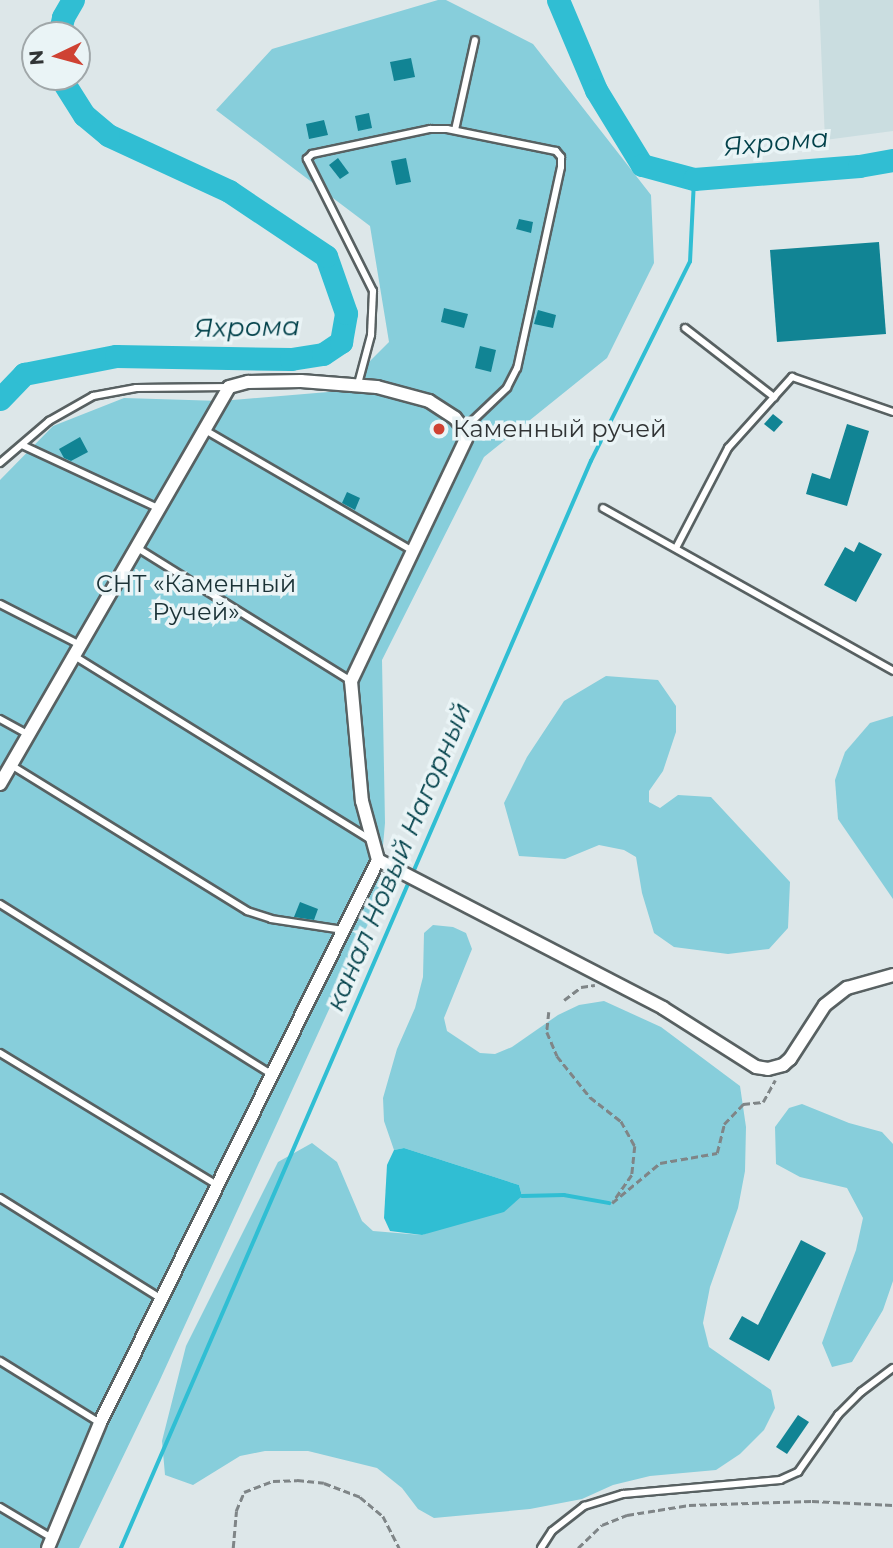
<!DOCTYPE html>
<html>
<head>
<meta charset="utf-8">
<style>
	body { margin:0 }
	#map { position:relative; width:893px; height:1548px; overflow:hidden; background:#dde7e9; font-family:Montserrat,sans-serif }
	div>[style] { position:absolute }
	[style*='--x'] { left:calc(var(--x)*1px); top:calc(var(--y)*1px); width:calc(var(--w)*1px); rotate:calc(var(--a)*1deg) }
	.built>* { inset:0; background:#cadde0 }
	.green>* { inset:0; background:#87cedb }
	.water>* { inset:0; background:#30bed3 }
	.stream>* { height:3.5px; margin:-1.75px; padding:0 1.75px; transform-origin:1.75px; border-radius:1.75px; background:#30bed3 }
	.river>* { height:23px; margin:-11.5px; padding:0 11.5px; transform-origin:11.5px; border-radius:11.5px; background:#30bed3 }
	.building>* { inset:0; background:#118494 }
	.path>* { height:2.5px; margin-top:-1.25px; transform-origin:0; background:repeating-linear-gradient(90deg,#7f8587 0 7px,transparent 0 10.5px) }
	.roads { filter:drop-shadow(2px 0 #586162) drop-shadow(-2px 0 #586162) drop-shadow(0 2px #586162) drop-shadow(0 -2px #586162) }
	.lane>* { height:6px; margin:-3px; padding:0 3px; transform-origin:3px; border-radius:3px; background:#fff }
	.street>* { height:12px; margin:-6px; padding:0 6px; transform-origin:6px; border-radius:6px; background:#fff }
	.dots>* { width:19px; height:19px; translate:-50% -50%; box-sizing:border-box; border:4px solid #eaf4f6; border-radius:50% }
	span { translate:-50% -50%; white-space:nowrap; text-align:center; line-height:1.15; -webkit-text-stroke:7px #eaf4f6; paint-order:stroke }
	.poi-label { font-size:24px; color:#313435 }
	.left { translate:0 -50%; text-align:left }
	.park-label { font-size:24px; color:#1b3236 }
	.water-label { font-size:26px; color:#03424b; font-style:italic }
	.north { position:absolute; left:21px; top:21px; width:70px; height:70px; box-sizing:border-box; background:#eaf4f6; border:2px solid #a0a7a9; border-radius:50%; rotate:265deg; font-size:19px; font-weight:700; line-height:28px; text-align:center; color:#313435 }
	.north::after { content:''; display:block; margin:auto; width:24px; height:32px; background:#cf4233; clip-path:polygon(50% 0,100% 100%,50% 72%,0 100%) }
</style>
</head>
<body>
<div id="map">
	<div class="built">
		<div style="clip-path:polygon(819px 0,893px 0,893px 131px,825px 140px)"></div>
	</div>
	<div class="green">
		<div style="clip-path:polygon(438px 0,446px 0,533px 44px,651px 195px,654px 263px,607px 358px,484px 457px,382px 660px,385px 823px,378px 902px,159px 1382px,79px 1548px,0 1548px,0 480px,53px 426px,124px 398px,221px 401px,340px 391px,389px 342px,370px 226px,216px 110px,272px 49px)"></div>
		<div style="clip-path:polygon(606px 676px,658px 680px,676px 706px,676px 732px,663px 771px,649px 791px,649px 802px,660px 808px,678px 795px,711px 797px,790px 882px,788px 928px,769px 949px,728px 954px,674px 947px,654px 933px,642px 893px,636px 857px,624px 850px,599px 845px,565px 859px,519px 856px,504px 803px,527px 757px,564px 701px)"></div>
		<div style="clip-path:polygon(893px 716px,893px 899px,838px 819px,835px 780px,845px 752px,870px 723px)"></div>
		<div style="clip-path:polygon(433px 925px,453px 927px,466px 933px,472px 949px,444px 1018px,447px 1031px,480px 1053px,495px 1054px,512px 1047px,558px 1015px,579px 1005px,604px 1001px,661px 1027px,740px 1086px,746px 1127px,745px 1171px,738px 1208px,710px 1287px,703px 1323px,709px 1347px,771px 1390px,775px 1408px,764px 1430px,740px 1454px,716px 1470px,650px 1476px,613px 1485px,582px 1499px,530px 1509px,434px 1518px,418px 1509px,402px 1488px,377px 1468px,308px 1451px,265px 1451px,240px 1456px,193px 1485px,165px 1475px,162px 1441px,186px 1346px,278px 1162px,312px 1143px,337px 1162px,362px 1221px,373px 1231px,422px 1235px,522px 1196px,519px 1185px,404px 1148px,394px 1150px,384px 1121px,383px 1098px,397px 1049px,415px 1008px,423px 977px,424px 933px)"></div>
		<div style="clip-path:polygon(802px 1104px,849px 1123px,882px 1132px,893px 1144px,893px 1281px,883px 1310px,852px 1362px,832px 1367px,822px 1343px,856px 1250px,863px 1218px,847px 1188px,800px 1177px,776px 1164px,775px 1127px,789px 1108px)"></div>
	</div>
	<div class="water">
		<div style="clip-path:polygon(404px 1148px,519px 1185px,522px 1196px,504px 1212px,422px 1235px,390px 1231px,384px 1218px,387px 1165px,394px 1150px)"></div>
	</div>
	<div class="stream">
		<div style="--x:522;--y:1196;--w:42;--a:-1.4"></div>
		<div style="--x:564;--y:1195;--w:46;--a:10.1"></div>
		<div style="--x:121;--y:1548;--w:1184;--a:-66.62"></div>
		<div style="--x:591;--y:461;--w:222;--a:-63.6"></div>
		<div style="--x:690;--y:262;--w:83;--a:-87.2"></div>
	</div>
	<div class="river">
		<div style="--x:558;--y:0;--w:98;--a:67.1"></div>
		<div style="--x:596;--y:90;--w:88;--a:58.5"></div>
		<div style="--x:642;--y:165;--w:54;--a:15.1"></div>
		<div style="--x:694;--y:179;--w:166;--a:-4.5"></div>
		<div style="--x:859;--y:166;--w:35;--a:-10"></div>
		<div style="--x:59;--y:35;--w:18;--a:-77"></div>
		<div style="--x:63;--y:17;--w:20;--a:-60"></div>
		<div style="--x:0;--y:399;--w:35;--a:-46"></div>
		<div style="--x:24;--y:374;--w:94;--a:-11.1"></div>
		<div style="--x:116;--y:356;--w:175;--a:1"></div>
		<div style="--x:291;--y:359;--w:32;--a:-9"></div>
		<div style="--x:323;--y:354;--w:22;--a:-34"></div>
		<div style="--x:341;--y:342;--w:29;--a:-80"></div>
		<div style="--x:346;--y:313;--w:60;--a:-109.3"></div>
		<div style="--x:326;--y:256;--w:117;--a:-146.2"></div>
		<div style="--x:229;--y:191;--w:133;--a:-155.2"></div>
		<div style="--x:108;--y:135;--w:31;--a:-140"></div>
		<div style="--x:84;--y:115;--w:45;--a:-122.3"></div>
	</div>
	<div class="building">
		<div style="clip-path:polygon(411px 58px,415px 77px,394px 81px,390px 62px)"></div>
		<div style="clip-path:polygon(369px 113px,372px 128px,358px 131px,355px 116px)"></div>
		<div style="clip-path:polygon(324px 120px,328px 135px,309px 139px,306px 124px)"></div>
		<div style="clip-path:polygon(338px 158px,349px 173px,340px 179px,329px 165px)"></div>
		<div style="clip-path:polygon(406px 158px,411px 182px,396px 185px,391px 161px)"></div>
		<div style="clip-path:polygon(519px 219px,533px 222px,531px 233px,516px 229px)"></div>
		<div style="clip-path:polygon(879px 242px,886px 334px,777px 342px,770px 250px)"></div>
		<div style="clip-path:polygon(444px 308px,468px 314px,464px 328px,441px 322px)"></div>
		<div style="clip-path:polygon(538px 310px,556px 315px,553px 328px,534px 324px)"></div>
		<div style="clip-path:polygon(480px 346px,496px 350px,491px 372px,475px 368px)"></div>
		<div style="clip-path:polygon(773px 414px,783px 422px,774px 432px,764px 424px)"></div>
		<div style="clip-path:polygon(847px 424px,869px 431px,847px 506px,806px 494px,812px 473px,830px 479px)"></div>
		<div style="clip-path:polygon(80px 437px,88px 452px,71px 461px,64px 458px,59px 449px)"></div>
		<div style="clip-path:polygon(347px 492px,360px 498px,355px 510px,342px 503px)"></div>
		<div style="clip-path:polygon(859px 542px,882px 554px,856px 602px,824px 585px,845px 547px,854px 552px)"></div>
		<div style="clip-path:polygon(300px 902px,318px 909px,314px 920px,294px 917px)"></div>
		<div style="clip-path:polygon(801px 1240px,826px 1253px,769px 1361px,729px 1339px,742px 1316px,758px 1325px)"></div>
		<div style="clip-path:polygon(798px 1415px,809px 1422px,787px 1454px,776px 1447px)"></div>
	</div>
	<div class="path">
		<div style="--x:564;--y:1000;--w:21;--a:-37"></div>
		<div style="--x:581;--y:987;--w:14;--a:-8"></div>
		<div style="--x:549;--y:1012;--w:20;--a:96"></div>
		<div style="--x:547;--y:1032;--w:26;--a:67"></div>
		<div style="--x:557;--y:1056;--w:53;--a:51.2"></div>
		<div style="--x:590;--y:1097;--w:39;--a:38"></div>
		<div style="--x:621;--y:1121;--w:29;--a:61"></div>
		<div style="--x:635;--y:1146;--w:29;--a:96"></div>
		<div style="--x:632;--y:1175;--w:32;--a:125"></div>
		<div style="--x:612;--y:1203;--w:62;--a:-39.8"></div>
		<div style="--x:660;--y:1163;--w:58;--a:-10"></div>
		<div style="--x:717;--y:1153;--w:30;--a:-76"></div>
		<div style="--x:724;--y:1124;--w:28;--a:-46"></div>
		<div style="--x:743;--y:1104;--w:20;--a:-6"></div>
		<div style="--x:763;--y:1102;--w:25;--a:-61"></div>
		<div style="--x:233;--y:1548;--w:37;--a:-85"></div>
		<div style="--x:236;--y:1511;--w:21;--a:-67"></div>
		<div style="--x:244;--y:1492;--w:31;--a:-21"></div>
		<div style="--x:273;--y:1481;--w:24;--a:-2"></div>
		<div style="--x:297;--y:1480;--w:27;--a:6"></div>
		<div style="--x:324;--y:1483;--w:39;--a:21"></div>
		<div style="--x:360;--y:1497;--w:30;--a:40"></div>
		<div style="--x:383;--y:1516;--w:36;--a:63"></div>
		<div style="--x:578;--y:1548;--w:33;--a:-44"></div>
		<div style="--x:602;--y:1525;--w:27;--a:-22"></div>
		<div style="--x:627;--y:1515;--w:63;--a:-9.2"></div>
		<div style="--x:689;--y:1505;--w:123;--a:-1.9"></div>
		<div style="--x:812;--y:1501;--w:81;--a:2.8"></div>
	</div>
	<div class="roads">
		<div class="lane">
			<div style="--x:455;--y:130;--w:92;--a:-77.5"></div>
			<div style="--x:685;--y:328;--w:113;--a:37.8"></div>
			<div style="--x:358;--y:384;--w:51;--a:-75.1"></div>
			<div style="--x:371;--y:335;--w:44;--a:-87.4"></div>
			<div style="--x:373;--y:291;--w:148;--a:-116.6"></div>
			<div style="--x:307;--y:159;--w:7;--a:-45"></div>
			<div style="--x:312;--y:154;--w:121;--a:-12"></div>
			<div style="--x:430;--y:129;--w:17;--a:0"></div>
			<div style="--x:447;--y:129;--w:111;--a:11.4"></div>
			<div style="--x:556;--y:151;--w:8;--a:50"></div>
			<div style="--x:561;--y:157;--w:10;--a:90"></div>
			<div style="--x:561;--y:167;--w:206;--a:102.3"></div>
			<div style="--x:517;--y:368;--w:22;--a:117"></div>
			<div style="--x:507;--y:388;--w:59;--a:136.4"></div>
			<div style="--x:205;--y:430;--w:241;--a:30.2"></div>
			<div style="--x:22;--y:445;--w:152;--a:24.9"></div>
			<div style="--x:0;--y:463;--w:65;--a:-40.6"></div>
			<div style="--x:49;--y:421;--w:51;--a:-29.6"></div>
			<div style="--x:93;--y:396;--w:44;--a:-10.5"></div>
			<div style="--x:136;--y:388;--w:93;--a:-0.6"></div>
			<div style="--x:603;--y:508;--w:333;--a:29.3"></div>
			<div style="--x:676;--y:548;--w:113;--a:-62.5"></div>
			<div style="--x:728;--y:448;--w:96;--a:-48"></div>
			<div style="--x:792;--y:377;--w:107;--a:19.1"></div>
			<div style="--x:139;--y:549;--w:250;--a:31.9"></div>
			<div style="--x:0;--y:604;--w:92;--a:27.1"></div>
			<div style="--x:76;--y:657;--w:346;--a:31.8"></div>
			<div style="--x:0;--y:719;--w:33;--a:29"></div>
			<div style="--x:11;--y:765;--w:278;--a:31.7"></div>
			<div style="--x:247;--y:911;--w:25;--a:18"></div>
			<div style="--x:271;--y:919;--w:73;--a:8.7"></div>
			<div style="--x:0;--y:904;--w:320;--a:32.1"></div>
			<div style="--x:0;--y:1053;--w:254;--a:31.3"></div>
			<div style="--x:0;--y:1198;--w:189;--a:32"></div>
			<div style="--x:0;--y:1361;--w:118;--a:31.8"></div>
			<div style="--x:0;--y:1507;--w:61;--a:30.8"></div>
			<div style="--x:541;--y:1548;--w:20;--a:-57"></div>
			<div style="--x:552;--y:1531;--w:41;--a:-38"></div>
			<div style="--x:584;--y:1506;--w:41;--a:-17.1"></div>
			<div style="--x:623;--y:1494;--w:158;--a:-5.1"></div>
			<div style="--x:780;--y:1480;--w:20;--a:-24"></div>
			<div style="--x:798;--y:1472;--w:70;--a:-54.9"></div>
			<div style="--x:838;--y:1415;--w:33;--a:-45"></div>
			<div style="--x:861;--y:1392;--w:40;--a:-37"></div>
		</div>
		<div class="street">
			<div style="--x:0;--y:784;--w:458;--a:-60"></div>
			<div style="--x:229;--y:387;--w:20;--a:-15"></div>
			<div style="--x:248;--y:382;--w:53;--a:-1.1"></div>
			<div style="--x:301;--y:381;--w:76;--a:4.5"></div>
			<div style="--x:377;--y:387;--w:54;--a:15.1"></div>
			<div style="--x:429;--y:401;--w:31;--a:33"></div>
			<div style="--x:455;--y:418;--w:14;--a:51"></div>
			<div style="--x:464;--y:429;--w:10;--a:79"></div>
			<div style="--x:466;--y:439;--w:268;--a:115.4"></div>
			<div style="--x:351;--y:681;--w:121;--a:84.8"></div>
			<div style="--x:362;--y:801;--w:61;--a:74.8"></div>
			<div style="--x:378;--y:860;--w:321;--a:27.4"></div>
			<div style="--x:663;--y:1008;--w:110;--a:32.4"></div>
			<div style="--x:756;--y:1067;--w:12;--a:9"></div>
			<div style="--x:768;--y:1069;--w:16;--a:-15"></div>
			<div style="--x:783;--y:1065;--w:9;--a:-41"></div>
			<div style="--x:790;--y:1059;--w:64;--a:-57.1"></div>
			<div style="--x:825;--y:1005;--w:28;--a:-38"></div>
			<div style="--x:847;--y:988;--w:48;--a:-15.8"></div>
			<div style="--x:48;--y:1548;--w:135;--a:-67.4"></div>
			<div style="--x:100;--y:1423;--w:628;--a:-63.72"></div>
		</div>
	</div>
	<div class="dots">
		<div style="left:439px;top:429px;background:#cf4233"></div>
	</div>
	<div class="poi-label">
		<span class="left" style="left:453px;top:429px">Каменный ручей</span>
	</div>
	<div class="park-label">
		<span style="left:196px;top:598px">СНТ «Каменный<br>Ручей»</span>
	</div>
	<div class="water-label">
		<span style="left:776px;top:143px;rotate:-5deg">Яхрома</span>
		<span style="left:247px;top:328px;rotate:-1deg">Яхрома</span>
		<span style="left:399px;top:857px;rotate:-67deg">канал Новый Нагорный</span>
	</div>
	<div class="north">N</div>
</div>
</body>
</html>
